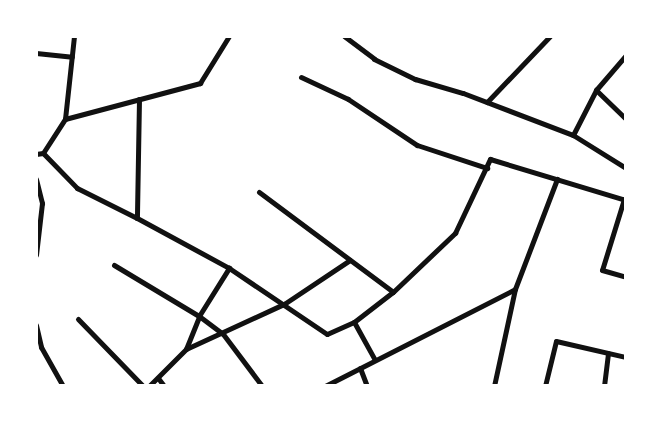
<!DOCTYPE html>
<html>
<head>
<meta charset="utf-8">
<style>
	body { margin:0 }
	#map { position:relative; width:662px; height:422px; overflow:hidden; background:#fff; font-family:Cabin,sans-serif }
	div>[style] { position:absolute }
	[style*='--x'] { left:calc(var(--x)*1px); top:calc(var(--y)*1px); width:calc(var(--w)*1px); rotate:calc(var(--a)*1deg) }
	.minor>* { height:5px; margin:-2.5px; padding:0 2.5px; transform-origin:2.5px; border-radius:2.5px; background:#111 }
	span { translate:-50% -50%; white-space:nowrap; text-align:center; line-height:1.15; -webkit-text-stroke:4px #fff; paint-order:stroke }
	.frame { position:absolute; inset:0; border:38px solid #fff; pointer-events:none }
</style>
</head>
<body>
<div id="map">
	<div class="minor">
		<div style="--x:344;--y:36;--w:38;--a:37"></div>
		<div style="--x:374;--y:59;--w:46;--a:26"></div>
		<div style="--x:415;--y:79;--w:50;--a:16.3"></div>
		<div style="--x:463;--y:93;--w:118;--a:20.9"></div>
		<div style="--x:573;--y:135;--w:62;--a:31.9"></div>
		<div style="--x:36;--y:53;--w:36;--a:6"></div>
		<div style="--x:301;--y:77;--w:52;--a:25.1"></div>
		<div style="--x:348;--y:99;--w:83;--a:33.7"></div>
		<div style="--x:417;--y:145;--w:74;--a:18.2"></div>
		<div style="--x:596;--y:90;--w:42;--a:44"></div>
		<div style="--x:139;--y:99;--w:119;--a:91"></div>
		<div style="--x:137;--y:218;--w:105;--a:28.5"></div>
		<div style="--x:229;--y:268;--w:118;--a:34"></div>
		<div style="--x:327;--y:334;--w:30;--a:-24"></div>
		<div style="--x:354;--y:322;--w:49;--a:-37.6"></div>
		<div style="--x:393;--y:292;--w:86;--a:-43.6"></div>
		<div style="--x:455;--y:233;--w:82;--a:-64.7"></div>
		<div style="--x:490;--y:159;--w:142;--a:16.8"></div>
		<div style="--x:487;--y:102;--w:91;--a:-46.3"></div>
		<div style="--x:65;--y:119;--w:140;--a:-14.9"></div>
		<div style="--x:200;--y:83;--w:55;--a:-58.3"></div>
		<div style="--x:573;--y:135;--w:51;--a:-62.9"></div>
		<div style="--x:596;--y:90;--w:46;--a:-49.4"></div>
		<div style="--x:43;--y:153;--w:49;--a:45.8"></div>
		<div style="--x:77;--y:188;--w:67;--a:26.6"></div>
		<div style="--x:36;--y:154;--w:7;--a:-8"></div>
		<div style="--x:43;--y:153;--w:40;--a:-57.1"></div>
		<div style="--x:65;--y:119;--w:83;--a:-83.8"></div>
		<div style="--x:36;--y:179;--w:25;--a:76"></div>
		<div style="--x:42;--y:203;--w:52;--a:96.6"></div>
		<div style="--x:259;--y:192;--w:167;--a:36.7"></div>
		<div style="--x:624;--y:199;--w:74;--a:107.2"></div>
		<div style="--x:602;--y:270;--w:25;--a:16"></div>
		<div style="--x:114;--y:265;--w:99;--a:31"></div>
		<div style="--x:199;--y:316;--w:30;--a:37"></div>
		<div style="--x:223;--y:334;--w:65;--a:53.1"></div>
		<div style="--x:78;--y:319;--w:93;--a:45.9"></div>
		<div style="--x:354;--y:322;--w:43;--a:61.1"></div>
		<div style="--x:36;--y:325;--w:23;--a:77"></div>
		<div style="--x:41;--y:347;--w:45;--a:60.6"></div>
		<div style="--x:186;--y:349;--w:35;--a:-68"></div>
		<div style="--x:199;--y:316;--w:57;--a:-58"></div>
		<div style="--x:360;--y:368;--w:19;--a:69"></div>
		<div style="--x:158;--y:378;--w:10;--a:53"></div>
		<div style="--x:149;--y:386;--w:52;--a:-45"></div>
		<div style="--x:186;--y:349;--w:108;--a:-24.7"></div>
		<div style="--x:284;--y:304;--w:79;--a:-33.7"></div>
		<div style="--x:325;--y:386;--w:213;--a:-27"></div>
		<div style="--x:494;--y:386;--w:99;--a:-77.8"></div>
		<div style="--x:515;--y:289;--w:118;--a:-69.1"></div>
		<div style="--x:545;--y:386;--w:46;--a:-76.3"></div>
		<div style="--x:556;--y:341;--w:72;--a:12.9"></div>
		<div style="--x:604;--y:386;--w:33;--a:-83"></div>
	</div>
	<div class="frame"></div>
</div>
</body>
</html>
